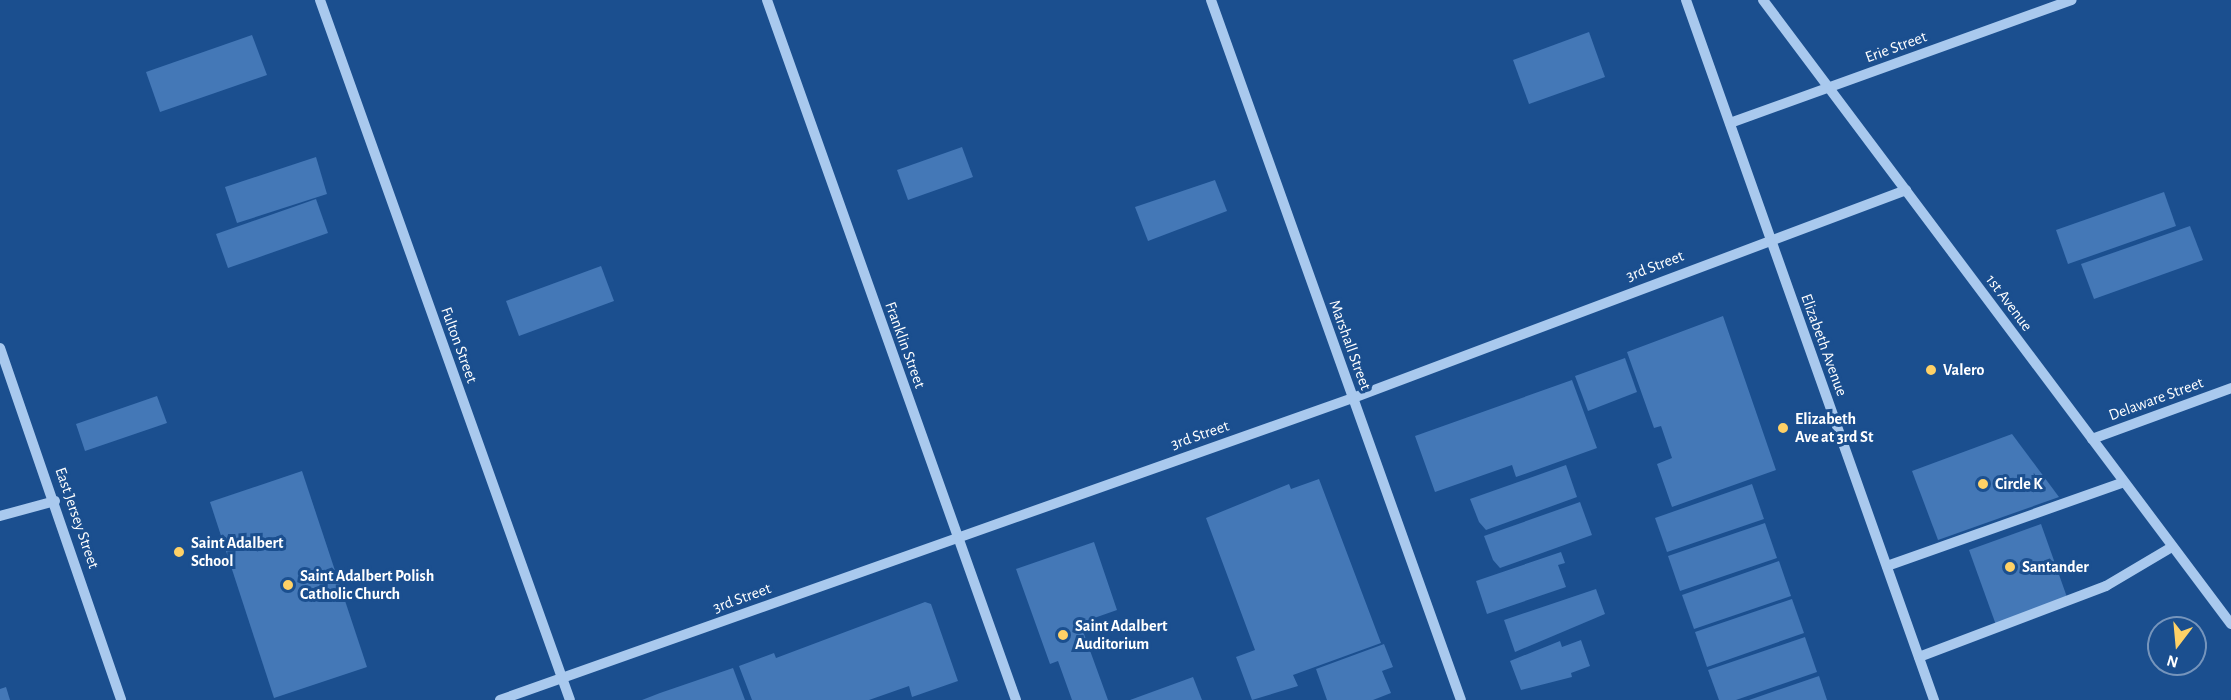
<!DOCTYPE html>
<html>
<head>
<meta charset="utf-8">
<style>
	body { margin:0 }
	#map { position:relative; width:2231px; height:700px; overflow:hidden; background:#1b4f8f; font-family:"Alegreya Sans",sans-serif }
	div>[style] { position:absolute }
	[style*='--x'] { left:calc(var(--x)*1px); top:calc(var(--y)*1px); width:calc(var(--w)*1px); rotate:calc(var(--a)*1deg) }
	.building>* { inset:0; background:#4478b7 }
	.minor>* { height:10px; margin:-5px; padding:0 5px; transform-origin:5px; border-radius:5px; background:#a9c9ee }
	.dots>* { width:16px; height:16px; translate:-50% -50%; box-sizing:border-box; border:3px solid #1b4f8f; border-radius:50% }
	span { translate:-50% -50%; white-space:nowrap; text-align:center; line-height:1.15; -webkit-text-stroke:6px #1b4f8f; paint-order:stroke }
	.street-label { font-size:16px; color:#fff }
	.poi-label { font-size:16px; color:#fff; font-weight:700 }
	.left { translate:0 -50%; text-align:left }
	.north { position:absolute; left:2147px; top:616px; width:60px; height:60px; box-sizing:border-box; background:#1b4f8f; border:2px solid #7695bc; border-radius:50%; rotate:196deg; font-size:16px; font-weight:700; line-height:24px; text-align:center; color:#fff }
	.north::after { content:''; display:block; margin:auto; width:21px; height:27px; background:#ffd166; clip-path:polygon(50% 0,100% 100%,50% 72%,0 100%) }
</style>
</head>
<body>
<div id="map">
	<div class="building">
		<div style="clip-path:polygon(1589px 32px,1605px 77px,1529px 104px,1513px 60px)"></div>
		<div style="clip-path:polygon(252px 35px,267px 75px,160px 112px,146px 72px)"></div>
		<div style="clip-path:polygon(962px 147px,973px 177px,908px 200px,897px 170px)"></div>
		<div style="clip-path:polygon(316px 157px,327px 194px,237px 223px,225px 187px)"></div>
		<div style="clip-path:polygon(1215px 180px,1227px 211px,1148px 241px,1135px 207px)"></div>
		<div style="clip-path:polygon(2164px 192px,2176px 226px,2068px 264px,2056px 230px)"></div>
		<div style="clip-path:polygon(316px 199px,328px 233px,228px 268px,216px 234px)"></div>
		<div style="clip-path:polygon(2190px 226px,2203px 260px,2094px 299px,2081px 264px)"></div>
		<div style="clip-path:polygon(601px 266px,614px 301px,519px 336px,506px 301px)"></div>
		<div style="clip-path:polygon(1723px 316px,1776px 470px,1672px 507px,1657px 464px,1672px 458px,1661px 426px,1654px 428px,1627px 352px)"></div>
		<div style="clip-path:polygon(1625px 358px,1637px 392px,1588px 411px,1575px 376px)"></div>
		<div style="clip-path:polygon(1572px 380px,1597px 448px,1516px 477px,1512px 465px,1435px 492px,1415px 436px)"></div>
		<div style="clip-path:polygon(157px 396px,167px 423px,85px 451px,76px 424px)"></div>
		<div style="clip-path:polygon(2012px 434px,2059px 497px,1938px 540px,1912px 471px)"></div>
		<div style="clip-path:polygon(1566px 465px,1577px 497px,1486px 530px,1479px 522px,1470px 499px)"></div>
		<div style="clip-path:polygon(302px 471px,367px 667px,274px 698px,210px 502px)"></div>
		<div style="clip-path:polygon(1319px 479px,1381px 643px,1293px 675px,1298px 686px,1252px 700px,1236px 657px,1255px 650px,1206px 518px,1289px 484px,1291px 489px)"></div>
		<div style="clip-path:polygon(1752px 484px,1764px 519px,1667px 552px,1655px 518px)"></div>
		<div style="clip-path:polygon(1580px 502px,1592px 535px,1500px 568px,1493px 560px,1484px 536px)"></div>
		<div style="clip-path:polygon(1765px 523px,1777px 558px,1680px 591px,1668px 556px)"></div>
		<div style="clip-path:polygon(2041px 524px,2068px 600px,1996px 625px,1969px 550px)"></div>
		<div style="clip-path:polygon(1094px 542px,1117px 610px,1080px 623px,1108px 700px,1072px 700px,1058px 661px,1050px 664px,1016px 569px)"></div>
		<div style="clip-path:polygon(1561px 552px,1565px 563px,1558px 565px,1566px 587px,1487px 614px,1476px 581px)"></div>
		<div style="clip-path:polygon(1779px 561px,1791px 596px,1694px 629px,1682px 595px)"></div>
		<div style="clip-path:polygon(1596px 589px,1605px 614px,1515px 652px,1504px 620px)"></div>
		<div style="clip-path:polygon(1792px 599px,1804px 633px,1707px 667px,1695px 632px)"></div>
		<div style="clip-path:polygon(925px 602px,931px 604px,958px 681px,912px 697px,909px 686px,869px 700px,752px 700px,739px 666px,774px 653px,776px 658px)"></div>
		<div style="clip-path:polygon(1805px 637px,1817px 672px,1736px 700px,1719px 700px,1708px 670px)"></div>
		<div style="clip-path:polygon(1581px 640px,1590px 666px,1571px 673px,1572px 677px,1521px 690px,1510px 661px,1560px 641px,1562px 647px)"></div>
		<div style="clip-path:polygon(1384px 644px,1393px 667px,1382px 671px,1391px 693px,1373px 700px,1327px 700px,1316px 669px)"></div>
		<div style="clip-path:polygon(733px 668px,745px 700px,642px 700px,660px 693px)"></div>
		<div style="clip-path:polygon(1819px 676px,1827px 700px,1749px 700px)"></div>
		<div style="clip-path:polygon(1193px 677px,1202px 700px,1130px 700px)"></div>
		<div style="clip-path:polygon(6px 687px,10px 700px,0 700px,0 689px)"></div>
	</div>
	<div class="minor">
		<div style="--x:320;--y:0;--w:743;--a:70.35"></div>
		<div style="--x:767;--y:0;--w:743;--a:70.42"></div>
		<div style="--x:1211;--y:0;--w:743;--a:70.35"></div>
		<div style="--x:1686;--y:0;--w:743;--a:70.49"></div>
		<div style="--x:1763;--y:0;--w:780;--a:53.13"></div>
		<div style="--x:1730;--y:123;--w:363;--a:-19.8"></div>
		<div style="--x:0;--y:348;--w:372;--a:71"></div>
		<div style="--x:2092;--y:439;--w:148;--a:-20.1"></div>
		<div style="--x:0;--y:516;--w:57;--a:-15.3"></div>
		<div style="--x:1887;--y:566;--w:251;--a:-19.5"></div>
		<div style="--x:1919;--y:657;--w:200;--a:-20.8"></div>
		<div style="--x:2106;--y:586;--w:77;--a:-30.6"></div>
		<div style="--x:500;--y:700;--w:905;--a:-19.5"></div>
		<div style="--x:1353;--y:398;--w:591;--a:-20.61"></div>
	</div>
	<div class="dots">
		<div style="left:1931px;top:370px;background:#ffd166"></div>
		<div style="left:1783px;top:428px;background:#ffd166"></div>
		<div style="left:1983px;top:484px;background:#ffd166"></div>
		<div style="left:179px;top:552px;background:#ffd166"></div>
		<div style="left:2010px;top:567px;background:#ffd166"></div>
		<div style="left:288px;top:585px;background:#ffd166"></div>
		<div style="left:1063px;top:635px;background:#ffd166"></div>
	</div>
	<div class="street-label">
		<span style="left:1896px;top:47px;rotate:-20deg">Erie Street</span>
		<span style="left:1655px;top:266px;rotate:-21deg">3rd Street</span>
		<span style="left:2009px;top:303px;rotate:53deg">1st Avenue</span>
		<span style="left:459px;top:345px;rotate:70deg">Fulton Street</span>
		<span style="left:905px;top:345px;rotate:70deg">Franklin Street</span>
		<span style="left:1350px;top:345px;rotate:70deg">Marshall Street</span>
		<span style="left:1824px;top:345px;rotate:70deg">Elizabeth Avenue</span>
		<span style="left:2156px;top:399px;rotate:-20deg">Delaware Street</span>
		<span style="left:1200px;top:435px;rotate:-19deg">3rd Street</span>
		<span style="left:77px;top:518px;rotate:71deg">East Jersey Street</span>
		<span style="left:742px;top:598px;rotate:-20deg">3rd Street</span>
	</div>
	<div class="poi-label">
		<span class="left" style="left:1943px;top:370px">Valero</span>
		<span class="left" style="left:1795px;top:428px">Elizabeth<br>Ave at 3rd St</span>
		<span class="left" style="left:1995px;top:484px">Circle K</span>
		<span class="left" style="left:191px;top:552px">Saint Adalbert<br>School</span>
		<span class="left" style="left:2022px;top:567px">Santander</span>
		<span class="left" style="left:300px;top:585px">Saint Adalbert Polish<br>Catholic Church</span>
		<span class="left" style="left:1075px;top:635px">Saint Adalbert<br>Auditorium</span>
	</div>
	<div class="north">N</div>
</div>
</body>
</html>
